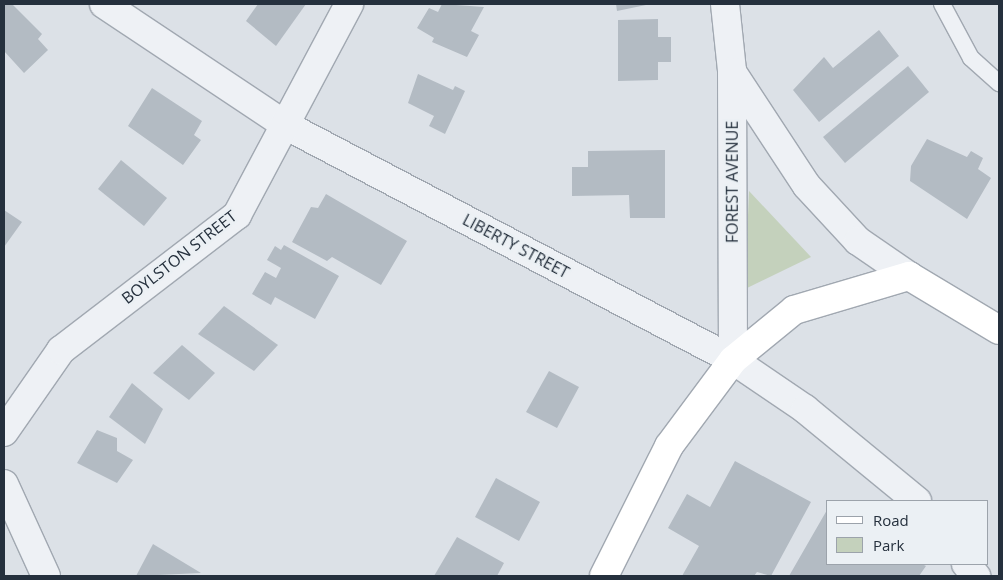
<!DOCTYPE html>
<html>
<head>
<meta charset="utf-8">
<style>
	body { margin:0 }
	#map { position:relative; width:1003px; height:580px; overflow:hidden; background:#dce1e7; font-family:"Open Sans",sans-serif }
	div>[style] { position:absolute }
	[style*='--x'] { left:calc(var(--x)*1px); top:calc(var(--y)*1px); width:calc(var(--w)*1px); rotate:calc(var(--a)*1deg) }
	.green>* { inset:0; background:#c4d1bc }
	.building>* { inset:0; background:#b3bbc3 }
	.roads { filter:drop-shadow(1px 0 #a1a8b1) drop-shadow(-1px 0 #a1a8b1) drop-shadow(0 1px #a1a8b1) drop-shadow(0 -1px #a1a8b1) }
	.lane>* { height:16px; margin:-8px; padding:0 8px; transform-origin:8px; border-radius:8px; background:#eef1f5 }
	.street>* { height:28px; margin:-14px; padding:0 14px; transform-origin:14px; border-radius:14px; background:#eef1f5 }
	.secondary>* { height:28px; margin:-14px; padding:0 14px; transform-origin:14px; border-radius:14px; background:#fff }
	span { translate:-50% -50%; white-space:nowrap; text-align:center; line-height:1.15; -webkit-text-stroke:5px #ebf0f4; paint-order:stroke }
	.street-label { font-size:16px; color:#25303d }
	.frame { position:absolute; inset:0; border:5px solid #25303d; pointer-events:none }
	.legend { position:absolute; left:826px; top:500px; width:162px; height:65px; box-sizing:border-box; background:#ebf0f4; border:1px solid #9ca3ab; margin:0; padding:6px 9px; list-style:none; font-size:15px; color:#25303d }
	.legend li { display:flex; align-items:center; gap:10px; height:25px }
	.legend b { width:25px; border:1px solid #9ca3ab }
</style>
</head>
<body>
<div id="map">
	<div class="green">
		<div style="clip-path:polygon(749px 191px,811px 257px,745px 289px)"></div>
	</div>
	<div class="building">
		<div style="clip-path:polygon(12px 4px,42px 34px,38px 39px,48px 50px,24px 73px,4px 51px,4px 5px)"></div>
		<div style="clip-path:polygon(258px 4px,306px 4px,276px 46px,246px 21px)"></div>
		<div style="clip-path:polygon(442px 4px,484px 7px,471px 31px,479px 35px,467px 57px,432px 42px,434px 38px,417px 28px,429px 8px,438px 12px)"></div>
		<div style="clip-path:polygon(616px 4px,646px 4px,646px 5px,617px 11px)"></div>
		<div style="clip-path:polygon(658px 19px,658px 37px,671px 37px,671px 62px,658px 62px,658px 80px,618px 81px,618px 20px)"></div>
		<div style="clip-path:polygon(879px 30px,899px 56px,819px 122px,793px 90px,824px 57px,833px 68px)"></div>
		<div style="clip-path:polygon(908px 66px,929px 92px,845px 163px,823px 137px)"></div>
		<div style="clip-path:polygon(418px 74px,453px 90px,455px 86px,465px 91px,445px 134px,429px 126px,434px 116px,408px 103px)"></div>
		<div style="clip-path:polygon(152px 88px,202px 121px,194px 135px,201px 140px,183px 165px,128px 126px)"></div>
		<div style="clip-path:polygon(927px 139px,967px 157px,971px 151px,983px 158px,978px 169px,991px 178px,967px 219px,910px 181px,911px 166px)"></div>
		<div style="clip-path:polygon(665px 150px,665px 218px,630px 218px,629px 195px,572px 196px,572px 167px,588px 167px,588px 151px)"></div>
		<div style="clip-path:polygon(121px 160px,167px 198px,144px 226px,98px 189px)"></div>
		<div style="clip-path:polygon(326px 194px,407px 241px,381px 285px,332px 257px,327px 261px,292px 242px,311px 207px,318px 208px)"></div>
		<div style="clip-path:polygon(4px 210px,22px 222px,4px 247px)"></div>
		<div style="clip-path:polygon(284px 245px,339px 276px,315px 319px,275px 297px,271px 305px,252px 294px,265px 272px,276px 278px,281px 268px,267px 260px,275px 246px,281px 250px)"></div>
		<div style="clip-path:polygon(224px 306px,278px 345px,254px 371px,198px 334px)"></div>
		<div style="clip-path:polygon(182px 345px,215px 373px,189px 400px,153px 373px)"></div>
		<div style="clip-path:polygon(549px 371px,579px 387px,557px 428px,526px 412px)"></div>
		<div style="clip-path:polygon(132px 383px,163px 409px,145px 444px,109px 417px)"></div>
		<div style="clip-path:polygon(97px 430px,117px 438px,117px 451px,133px 460px,117px 483px,77px 463px)"></div>
		<div style="clip-path:polygon(735px 461px,811px 502px,771px 576px,757px 572px,754px 576px,682px 576px,699px 546px,668px 528px,687px 494px,710px 507px)"></div>
		<div style="clip-path:polygon(496px 478px,540px 502px,519px 541px,475px 517px)"></div>
		<div style="clip-path:polygon(827px 510px,827px 564px,922px 564px,926px 566px,919px 576px,789px 576px)"></div>
		<div style="clip-path:polygon(457px 537px,504px 563px,497px 576px,434px 576px)"></div>
		<div style="clip-path:polygon(153px 544px,201px 573px,136px 576px)"></div>
	</div>
	<div class="roads">
		<div class="lane">
			<div style="--x:942;--y:4;--w:61;--a:61.8"></div>
			<div style="--x:971;--y:58;--w:38;--a:42"></div>
		</div>
		<div class="street">
			<div style="--x:104;--y:4;--w:220;--a:33.7"></div>
			<div style="--x:287;--y:126;--w:504;--a:27.68"></div>
			<div style="--x:733;--y:360;--w:87;--a:34.2"></div>
			<div style="--x:805;--y:409;--w:145;--a:39.4"></div>
			<div style="--x:725;--y:4;--w:67;--a:84"></div>
			<div style="--x:732;--y:71;--w:289;--a:89.8"></div>
			<div style="--x:732;--y:72;--w:136;--a:56.7"></div>
			<div style="--x:807;--y:186;--w:75;--a:47.2"></div>
			<div style="--x:858;--y:241;--w:62;--a:34.5"></div>
			<div style="--x:4;--y:432;--w:100;--a:-55.2"></div>
			<div style="--x:61;--y:350;--w:222;--a:-37.5"></div>
			<div style="--x:237;--y:215;--w:239;--a:-62"></div>
			<div style="--x:4;--y:484;--w:101;--a:65.5"></div>
			<div style="--x:966;--y:564;--w:16;--a:50"></div>
		</div>
		<div class="secondary">
			<div style="--x:604;--y:576;--w:145;--a:-63.4"></div>
			<div style="--x:669;--y:446;--w:107;--a:-53.3"></div>
			<div style="--x:733;--y:360;--w:79;--a:-39.3"></div>
			<div style="--x:794;--y:310;--w:120;--a:-16.5"></div>
			<div style="--x:909;--y:276;--w:105;--a:31"></div>
		</div>
	</div>
	<div class="street-label">
		<span style="left:732px;top:182px;rotate:-90deg">FOREST AVENUE</span>
		<span style="left:516px;top:246px;rotate:28deg">LIBERTY STREET</span>
		<span style="left:179px;top:257px;rotate:-38deg">BOYLSTON STREET</span>
	</div>
	<div class="frame"></div>
	<ul class="legend">
	<li><b style="height:6px;background:#fff"></b>Road</li>
	<li><b style="height:14px;background:#c4d1bc"></b>Park</li>
	</ul>
</div>
</body>
</html>
